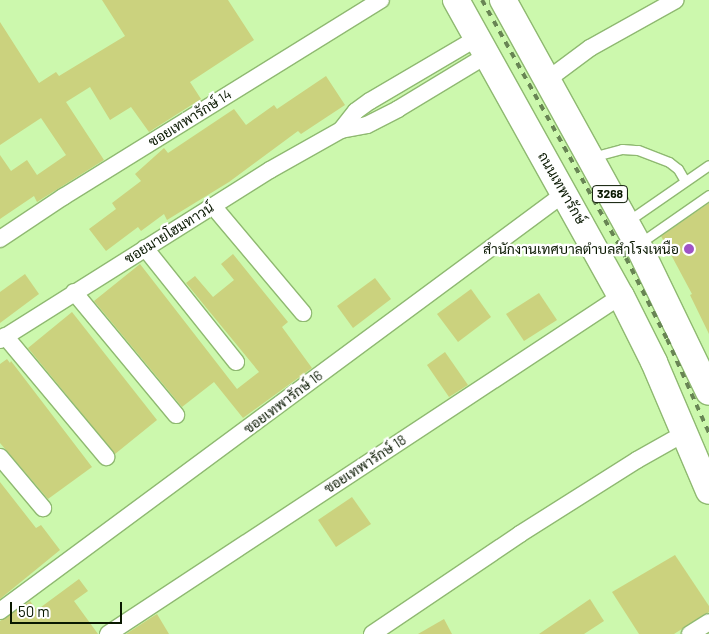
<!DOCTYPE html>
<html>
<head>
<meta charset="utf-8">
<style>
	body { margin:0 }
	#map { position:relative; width:709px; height:634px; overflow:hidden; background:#ccf8ad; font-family:Barlow,Sarabun,sans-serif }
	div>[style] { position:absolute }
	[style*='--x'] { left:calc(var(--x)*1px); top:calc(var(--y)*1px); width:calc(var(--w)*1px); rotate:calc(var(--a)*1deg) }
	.building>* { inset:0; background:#cbd27e }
	.roads { filter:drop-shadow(1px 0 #8fb971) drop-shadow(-1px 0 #8fb971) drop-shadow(0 1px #8fb971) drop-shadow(0 -1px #8fb971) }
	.lane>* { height:9px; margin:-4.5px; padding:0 4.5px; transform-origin:4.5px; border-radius:4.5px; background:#fff }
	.street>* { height:16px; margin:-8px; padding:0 8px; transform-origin:8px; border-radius:8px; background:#fff }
	.primary>* { height:26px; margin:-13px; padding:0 13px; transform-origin:13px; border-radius:13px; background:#fff }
	.rail>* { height:4px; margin-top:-2px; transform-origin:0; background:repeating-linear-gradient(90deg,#688554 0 6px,transparent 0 12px) }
	.dots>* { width:14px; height:14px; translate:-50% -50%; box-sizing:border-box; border:2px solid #fff; border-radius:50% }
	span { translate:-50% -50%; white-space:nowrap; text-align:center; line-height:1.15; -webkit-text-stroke:4.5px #fff; paint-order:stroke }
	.shield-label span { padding:1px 4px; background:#fff; border:1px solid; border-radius:4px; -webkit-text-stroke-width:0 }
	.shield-label { font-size:12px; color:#091800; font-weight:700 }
	.street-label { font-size:14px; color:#091800 }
	.poi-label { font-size:14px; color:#091800 }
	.right { translate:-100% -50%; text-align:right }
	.scale { position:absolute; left:10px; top:602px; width:112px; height:22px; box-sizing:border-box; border:2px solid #091800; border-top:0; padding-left:6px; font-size:15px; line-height:18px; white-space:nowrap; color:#091800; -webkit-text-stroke:4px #fff; paint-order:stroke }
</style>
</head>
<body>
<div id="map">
	<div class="building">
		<div style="clip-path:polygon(102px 0,228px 0,254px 40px,190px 82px,201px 99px,149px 132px,131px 107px,110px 120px,90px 87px,66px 102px,104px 160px,37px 202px,34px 196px,0 219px,0 155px,11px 171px,27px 160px,37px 175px,66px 155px,41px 118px,0 145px,0 22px,39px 83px,56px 72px,59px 76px,125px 36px)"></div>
		<div style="clip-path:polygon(326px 76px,345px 105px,301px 134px,298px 131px,229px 182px,167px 220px,164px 214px,141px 231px,138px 227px,106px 251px,89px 229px,116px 209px,112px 203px,141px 181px,135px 174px,164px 148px,168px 153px,234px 109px,246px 125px,274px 105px,277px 109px)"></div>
		<div style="clip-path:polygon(709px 203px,709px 334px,690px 295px,692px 294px,661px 236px)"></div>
		<div style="clip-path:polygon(233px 254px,288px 322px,282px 327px,312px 368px,243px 418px,214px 382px,182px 407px,94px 301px,140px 264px,237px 389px,259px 372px,186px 283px,195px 276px,213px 297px,234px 280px,221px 264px)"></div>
		<div style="clip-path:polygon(25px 274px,39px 294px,0 323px,0 292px)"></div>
		<div style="clip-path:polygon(375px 278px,391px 299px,353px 328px,337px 306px)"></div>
		<div style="clip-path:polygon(471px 289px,491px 317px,458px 342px,437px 314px)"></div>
		<div style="clip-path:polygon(539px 293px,557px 320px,524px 341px,506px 314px)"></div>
		<div style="clip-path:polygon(72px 312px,157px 420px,115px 454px,28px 348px)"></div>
		<div style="clip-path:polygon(445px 352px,468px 385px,449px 397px,427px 365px)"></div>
		<div style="clip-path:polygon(7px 359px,10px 363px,11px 361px,92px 467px,48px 499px,0 443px,0 364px)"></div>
		<div style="clip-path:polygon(0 482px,36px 528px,41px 525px,60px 550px,0 599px)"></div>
		<div style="clip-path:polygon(352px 497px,371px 524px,336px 547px,318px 520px)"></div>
		<div style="clip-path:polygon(675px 555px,709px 606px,709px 612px,674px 634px,639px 634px,612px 592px)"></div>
		<div style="clip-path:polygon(79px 579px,88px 591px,74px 601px,98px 634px,0 634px,0 621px,30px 601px,37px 610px)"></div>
		<div style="clip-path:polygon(590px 599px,604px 621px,584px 634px,539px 634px)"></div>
		<div style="clip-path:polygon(157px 614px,169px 634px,126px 634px,152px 617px)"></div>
		<div style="clip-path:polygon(444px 619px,452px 634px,418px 634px)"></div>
	</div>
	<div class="roads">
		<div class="lane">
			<div style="--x:592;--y:157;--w:31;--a:-15"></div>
			<div style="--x:622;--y:149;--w:16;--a:4"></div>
			<div style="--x:638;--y:150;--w:33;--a:21"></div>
			<div style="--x:669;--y:162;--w:11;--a:38"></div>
			<div style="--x:678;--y:169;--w:14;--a:60"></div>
			<div style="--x:628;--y:221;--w:98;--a:-34.7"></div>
			<div style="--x:640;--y:243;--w:84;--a:-34.8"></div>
		</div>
		<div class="street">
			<div style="--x:547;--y:80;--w:54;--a:-36.7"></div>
			<div style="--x:590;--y:48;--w:98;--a:-29.2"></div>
			<div style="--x:341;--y:130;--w:24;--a:-52"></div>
			<div style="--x:356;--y:111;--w:17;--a:-36"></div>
			<div style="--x:370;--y:101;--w:124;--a:-30.5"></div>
			<div style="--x:213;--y:206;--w:140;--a:49.9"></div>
			<div style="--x:0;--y:239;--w:76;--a:-33.7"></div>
			<div style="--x:63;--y:197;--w:374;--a:-31.8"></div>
			<div style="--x:145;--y:248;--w:146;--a:51.4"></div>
			<div style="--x:74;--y:292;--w:160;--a:50.3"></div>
			<div style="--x:5;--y:336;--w:158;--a:50.1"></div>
			<div style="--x:0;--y:340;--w:319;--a:-32.2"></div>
			<div style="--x:270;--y:170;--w:81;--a:-29.4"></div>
			<div style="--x:341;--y:130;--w:26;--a:-11"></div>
			<div style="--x:367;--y:125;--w:35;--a:-27"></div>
			<div style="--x:398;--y:109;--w:104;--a:-31.2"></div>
			<div style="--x:0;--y:457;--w:67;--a:49.9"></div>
			<div style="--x:0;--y:611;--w:703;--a:-36.49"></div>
			<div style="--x:108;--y:634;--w:614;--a:-33.38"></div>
			<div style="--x:372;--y:634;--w:179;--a:-34"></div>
			<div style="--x:520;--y:534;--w:138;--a:-32.3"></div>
			<div style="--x:637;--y:460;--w:55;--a:-29.4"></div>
			<div style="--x:690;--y:634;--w:22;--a:-32"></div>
		</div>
		<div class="primary">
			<div style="--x:456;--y:0;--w:339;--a:60.9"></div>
			<div style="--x:621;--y:296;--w:74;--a:63.4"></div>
			<div style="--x:654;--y:362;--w:140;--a:66.9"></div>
			<div style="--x:503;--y:0;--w:280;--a:61.1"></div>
			<div style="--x:638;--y:245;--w:163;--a:64.2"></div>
		</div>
	</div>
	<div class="rail">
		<div style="--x:482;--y:0;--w:295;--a:60.8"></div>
		<div style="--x:626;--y:258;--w:91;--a:63.2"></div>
		<div style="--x:667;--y:339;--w:103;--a:65.9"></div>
	</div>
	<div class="dots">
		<div style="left:689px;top:249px;background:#9f53c6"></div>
	</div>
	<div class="shield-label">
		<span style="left:610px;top:194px">3268</span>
	</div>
	<div class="street-label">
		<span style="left:190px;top:118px;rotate:-32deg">ซอยเทพารักษ์ 14</span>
		<span style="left:562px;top:188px;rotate:60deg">ถนนเทพารักษ์</span>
		<span style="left:169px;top:233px;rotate:-32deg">ซอยมายโฮมทาวน์</span>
		<span style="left:283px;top:402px;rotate:-37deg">ซอยเทพารักษ์ 16</span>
		<span style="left:365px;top:464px;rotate:-33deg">ซอยเทพารักษ์ 18</span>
	</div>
	<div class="poi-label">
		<span class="right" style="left:679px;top:249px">สำนักงานเทศบาลตำบลสำโรงเหนือ</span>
	</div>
	<div class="scale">50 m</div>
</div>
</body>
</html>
